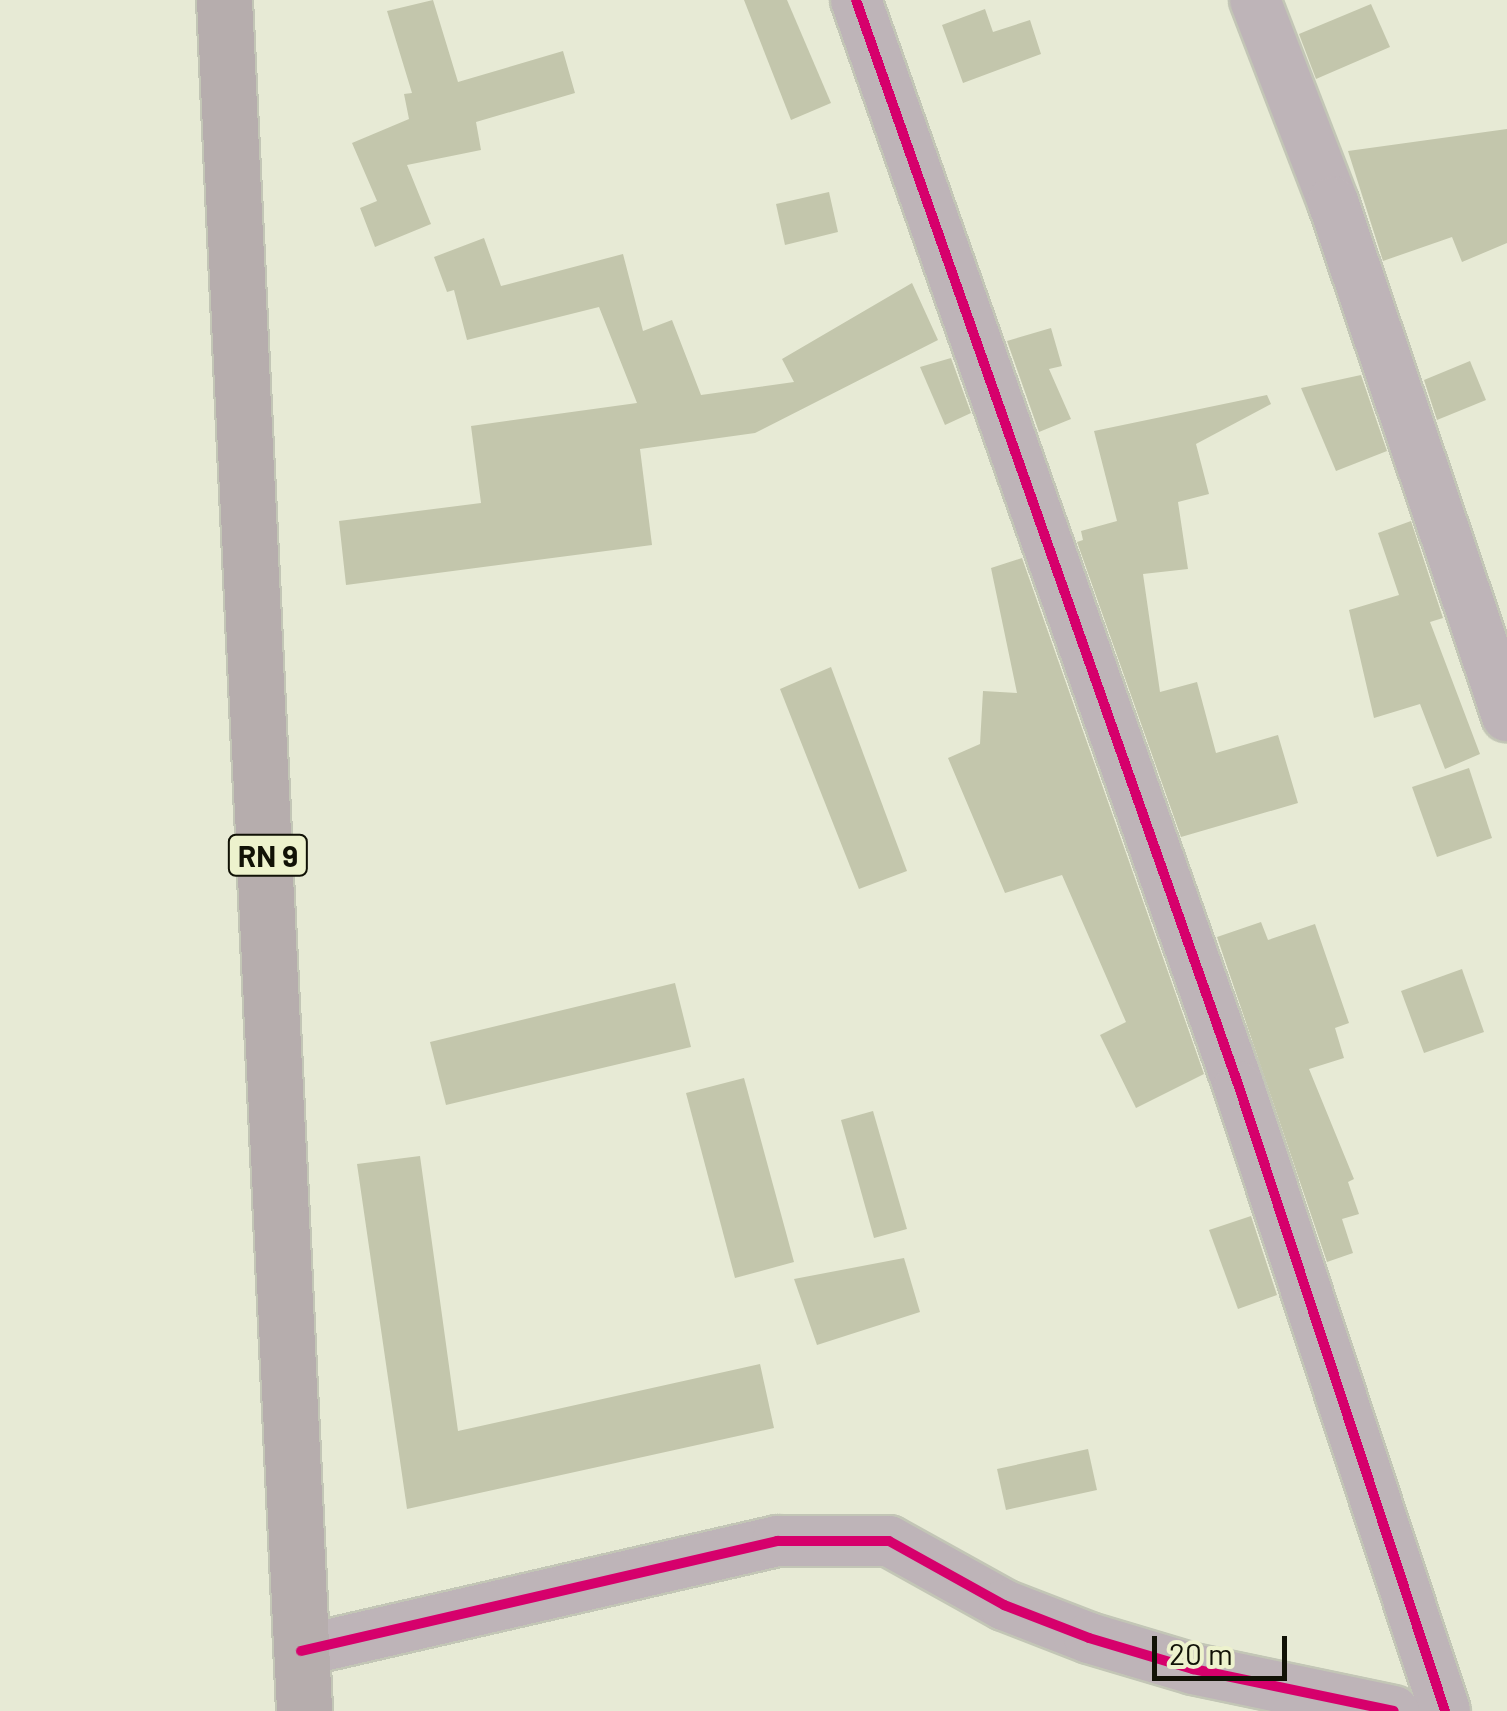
<!DOCTYPE html>
<html>
<head>
<meta charset="utf-8">
<style>
	body { margin:0 }
	#map { position:relative; width:1507px; height:1711px; overflow:hidden; background:#e7ead5; font-family:Barlow,sans-serif }
	div>[style] { position:absolute }
	[style*='--x'] { left:calc(var(--x)*1px); top:calc(var(--y)*1px); width:calc(var(--w)*1px); rotate:calc(var(--a)*1deg) }
	.building>* { inset:0; background:#c3c6ac }
	.roads { filter:drop-shadow(2px 0 #c3c6b6) drop-shadow(-2px 0 #c3c6b6) drop-shadow(0 2px #c3c6b6) drop-shadow(0 -2px #c3c6b6) }
	.street>* { height:50px; margin:-25px; padding:0 25px; transform-origin:25px; border-radius:25px; background:#beb4b8 }
	.primary>* { height:55px; margin:-27.5px; padding:0 27.5px; transform-origin:27.5px; border-radius:27.5px; background:#b6adad }
	.cycleway>* { height:10px; margin:-5px; padding:0 5px; transform-origin:5px; border-radius:5px; background:#d6006c }
	span { translate:-50% -50%; white-space:nowrap; text-align:center; line-height:1.15; -webkit-text-stroke:9px #edf2cd; paint-order:stroke }
	.shield-label span { padding:2px 8px; background:#edf2cd; border:2px solid; border-radius:8px; -webkit-text-stroke-width:0 }
	.shield-label { font-size:30px; color:#111206; font-weight:700 }
	.scale { position:absolute; left:1152px; top:1636px; width:135px; height:45px; box-sizing:border-box; border:5px solid #111206; border-top:0; padding-left:12px; font-size:30px; line-height:35px; white-space:nowrap; color:#111206; -webkit-text-stroke:8px #edf2cd; paint-order:stroke }
</style>
</head>
<body>
<div id="map">
	<div class="building">
		<div style="clip-path:polygon(433px 0,458px 82px,563px 51px,575px 93px,476px 122px,481px 150px,407px 165px,431px 224px,375px 247px,360px 208px,377px 201px,352px 143px,409px 119px,404px 94px,412px 93px,387px 11px)"></div>
		<div style="clip-path:polygon(744px 0,787px 0,831px 103px,791px 120px)"></div>
		<div style="clip-path:polygon(1371px 4px,1390px 47px,1316px 79px,1299px 34px)"></div>
		<div style="clip-path:polygon(985px 9px,993px 32px,1030px 20px,1041px 54px,963px 83px,942px 25px)"></div>
		<div style="clip-path:polygon(1507px 129px,1507px 243px,1462px 262px,1452px 237px,1383px 261px,1348px 151px)"></div>
		<div style="clip-path:polygon(829px 192px,838px 232px,785px 245px,776px 204px)"></div>
		<div style="clip-path:polygon(484px 238px,501px 286px,623px 254px,643px 331px,672px 320px,701px 395px,794px 382px,782px 359px,912px 283px,938px 340px,755px 433px,640px 449px,652px 545px,346px 585px,339px 521px,481px 503px,471px 426px,637px 403px,599px 307px,467px 340px,454px 290px,447px 292px,434px 257px)"></div>
		<div style="clip-path:polygon(1051px 328px,1062px 366px,1049px 369px,1071px 419px,1039px 432px,1007px 341px)"></div>
		<div style="clip-path:polygon(951px 358px,971px 413px,945px 425px,920px 367px)"></div>
		<div style="clip-path:polygon(1470px 361px,1486px 400px,1437px 420px,1424px 380px)"></div>
		<div style="clip-path:polygon(1361px 375px,1387px 451px,1336px 471px,1301px 388px)"></div>
		<div style="clip-path:polygon(1267px 395px,1271px 404px,1196px 444px,1209px 494px,1178px 502px,1188px 569px,1143px 574px,1160px 692px,1197px 682px,1216px 753px,1278px 735px,1298px 803px,1181px 837px,1077px 542px,1083px 540px,1081px 531px,1117px 521px,1094px 431px)"></div>
		<div style="clip-path:polygon(1411px 521px,1443px 618px,1430px 622px,1480px 754px,1445px 769px,1420px 704px,1374px 718px,1349px 610px,1399px 595px,1378px 533px)"></div>
		<div style="clip-path:polygon(1022px 558px,1204px 1074px,1136px 1108px,1100px 1035px,1126px 1022px,1062px 875px,1005px 893px,948px 758px,980px 744px,983px 691px,1017px 693px,991px 568px)"></div>
		<div style="clip-path:polygon(831px 667px,907px 871px,859px 889px,780px 689px)"></div>
		<div style="clip-path:polygon(1469px 768px,1492px 838px,1437px 857px,1412px 787px)"></div>
		<div style="clip-path:polygon(1261px 922px,1268px 940px,1315px 924px,1349px 1023px,1335px 1028px,1344px 1058px,1309px 1069px,1354px 1179px,1348px 1182px,1359px 1214px,1342px 1219px,1353px 1253px,1327px 1262px,1217px 937px)"></div>
		<div style="clip-path:polygon(1462px 969px,1484px 1032px,1424px 1053px,1401px 991px)"></div>
		<div style="clip-path:polygon(675px 983px,691px 1047px,446px 1105px,430px 1042px)"></div>
		<div style="clip-path:polygon(744px 1078px,794px 1262px,735px 1278px,686px 1093px)"></div>
		<div style="clip-path:polygon(873px 1111px,907px 1229px,874px 1238px,841px 1120px)"></div>
		<div style="clip-path:polygon(420px 1156px,458px 1431px,760px 1364px,774px 1428px,407px 1509px,357px 1164px)"></div>
		<div style="clip-path:polygon(1251px 1216px,1277px 1295px,1238px 1309px,1209px 1230px)"></div>
		<div style="clip-path:polygon(904px 1258px,920px 1312px,817px 1345px,794px 1279px)"></div>
		<div style="clip-path:polygon(1088px 1449px,1097px 1490px,1006px 1510px,997px 1469px)"></div>
	</div>
	<div class="roads">
		<div class="street">
			<div style="--x:856;--y:0;--w:1153;--a:70.59"></div>
			<div style="--x:1239;--y:1087;--w:657;--a:71.73"></div>
			<div style="--x:1255;--y:0;--w:217;--a:68.9"></div>
			<div style="--x:1333;--y:202;--w:543;--a:71.3"></div>
			<div style="--x:301;--y:1651;--w:489;--a:-13"></div>
			<div style="--x:777;--y:1541;--w:112;--a:0"></div>
			<div style="--x:889;--y:1541;--w:132;--a:29.1"></div>
			<div style="--x:1004;--y:1605;--w:91;--a:21.2"></div>
			<div style="--x:1089;--y:1638;--w:109;--a:16.6"></div>
			<div style="--x:1193;--y:1669;--w:205;--a:11.8"></div>
		</div>
		<div class="primary">
			<div style="--x:224;--y:0;--w:1713;--a:87.32"></div>
		</div>
	</div>
	<div class="cycleway">
		<div style="--x:856;--y:0;--w:1153;--a:70.59"></div>
		<div style="--x:1239;--y:1087;--w:657;--a:71.73"></div>
		<div style="--x:301;--y:1651;--w:489;--a:-13"></div>
		<div style="--x:777;--y:1541;--w:112;--a:0"></div>
		<div style="--x:889;--y:1541;--w:132;--a:29.1"></div>
		<div style="--x:1004;--y:1605;--w:91;--a:21.2"></div>
		<div style="--x:1089;--y:1638;--w:109;--a:16.6"></div>
		<div style="--x:1193;--y:1669;--w:205;--a:11.8"></div>
	</div>
	<div class="shield-label">
		<span style="left:268px;top:855px">RN 9</span>
	</div>
	<div class="scale">20 m</div>
</div>
</body>
</html>
